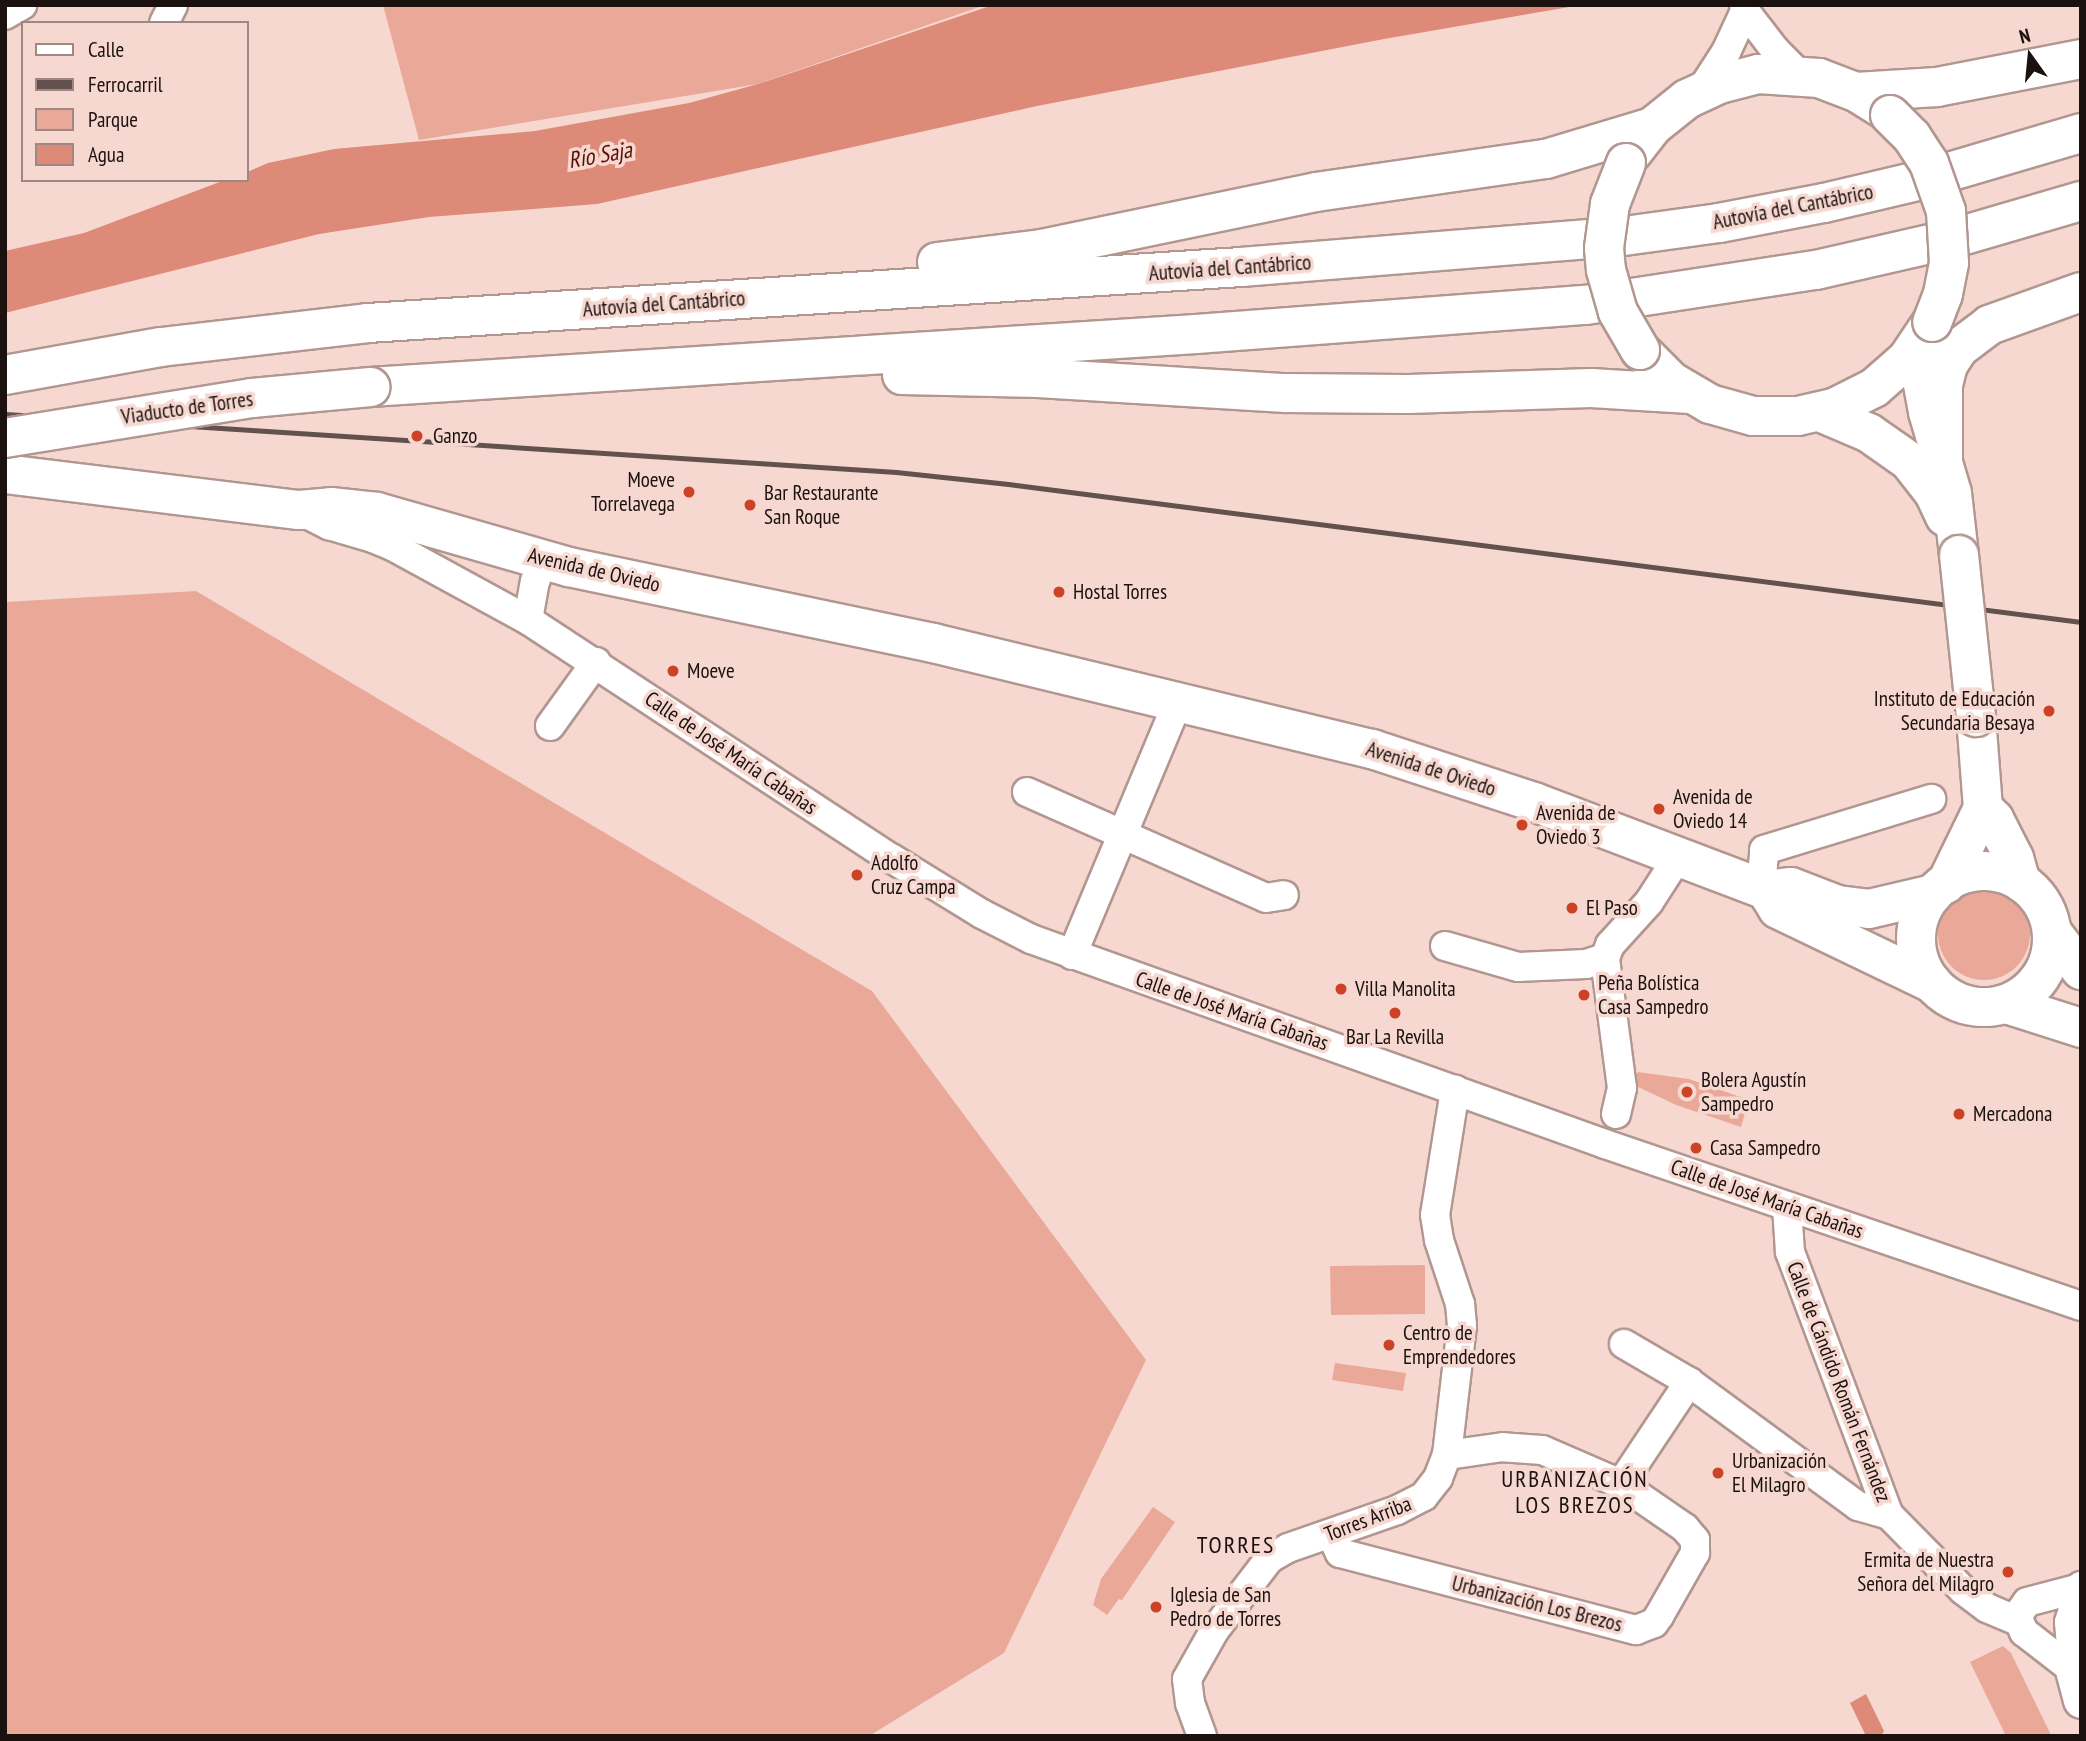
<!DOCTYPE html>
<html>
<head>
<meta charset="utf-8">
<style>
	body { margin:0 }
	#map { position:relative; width:2086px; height:1741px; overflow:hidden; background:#f6d8d1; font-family:"PT Sans Narrow",sans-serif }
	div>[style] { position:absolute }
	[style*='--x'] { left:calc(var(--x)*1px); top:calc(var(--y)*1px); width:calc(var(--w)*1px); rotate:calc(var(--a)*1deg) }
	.green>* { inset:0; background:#eaa899 }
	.round { border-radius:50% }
	.water>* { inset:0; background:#dd8a78 }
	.roads { filter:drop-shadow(2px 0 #b29690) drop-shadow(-2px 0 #b29690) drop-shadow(0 2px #b29690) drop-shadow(0 -2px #b29690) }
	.minor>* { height:28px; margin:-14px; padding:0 14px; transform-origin:14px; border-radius:14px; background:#fff }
	.tertiary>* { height:35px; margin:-17.5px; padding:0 17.5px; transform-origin:17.5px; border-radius:17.5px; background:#fff }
	.trunk>* { height:38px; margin:-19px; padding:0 19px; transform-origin:19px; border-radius:19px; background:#fff }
	.trunk>.ring { margin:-19px; padding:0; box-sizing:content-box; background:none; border:38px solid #fff; border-radius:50% }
	.motorway>* { height:38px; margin:-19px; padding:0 19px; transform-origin:19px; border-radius:19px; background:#fff }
	.rail>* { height:5px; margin:-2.5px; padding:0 2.5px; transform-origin:2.5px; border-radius:2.5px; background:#62514d }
	.bridges { filter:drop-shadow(2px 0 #b29690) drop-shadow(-2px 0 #b29690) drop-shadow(0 2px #b29690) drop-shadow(0 -2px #b29690) }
	.trunk-bridge>* { height:38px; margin:-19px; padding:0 19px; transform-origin:19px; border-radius:19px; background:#fff }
	.motorway-bridge>* { height:38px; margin:-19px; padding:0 19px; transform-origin:19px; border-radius:19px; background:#fff }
	.dots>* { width:19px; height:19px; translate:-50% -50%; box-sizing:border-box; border:4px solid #f6d8d1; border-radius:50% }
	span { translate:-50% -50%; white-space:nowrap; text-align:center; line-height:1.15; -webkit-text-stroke:7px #f6d8d1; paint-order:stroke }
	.street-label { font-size:21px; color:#1b110e }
	.poi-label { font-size:21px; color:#1b110e }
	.left { translate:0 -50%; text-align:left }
	.right { translate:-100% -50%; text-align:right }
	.water-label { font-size:23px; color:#5a0f02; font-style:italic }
	.neighbourhood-label { font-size:23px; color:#1b110e; letter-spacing:2px }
	.quarter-label { font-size:24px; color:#1b110e; letter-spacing:2px }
	.frame { position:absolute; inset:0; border:7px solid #1b110e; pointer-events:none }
	.legend { position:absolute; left:21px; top:21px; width:228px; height:161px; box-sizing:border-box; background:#f6d8d1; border:2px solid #9e8883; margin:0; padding:9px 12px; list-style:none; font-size:21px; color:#1b110e }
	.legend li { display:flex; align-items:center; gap:14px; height:35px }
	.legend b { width:35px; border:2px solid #9e8883 }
	.north { position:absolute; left:1995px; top:21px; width:70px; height:70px; -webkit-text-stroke:5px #f6d8d1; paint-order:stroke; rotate:345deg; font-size:19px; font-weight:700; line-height:28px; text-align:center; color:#1b110e }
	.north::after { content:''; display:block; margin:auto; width:24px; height:32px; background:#1b110e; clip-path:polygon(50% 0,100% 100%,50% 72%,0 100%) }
</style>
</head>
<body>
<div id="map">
	<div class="green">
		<div style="clip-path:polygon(383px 5px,985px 5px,758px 84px,419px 140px)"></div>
		<div style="clip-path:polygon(196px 591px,872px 991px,1146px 1360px,1004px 1653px,869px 1736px,5px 1736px,5px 602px)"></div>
		<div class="round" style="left:1938px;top:888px;width:92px;height:92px"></div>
		<div style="clip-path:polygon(1638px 1072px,1689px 1079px,1749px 1100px,1741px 1127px,1676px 1105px,1632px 1084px)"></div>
		<div style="clip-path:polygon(1425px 1265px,1425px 1314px,1331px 1315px,1330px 1266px)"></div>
		<div style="clip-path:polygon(1335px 1363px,1406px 1373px,1403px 1391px,1332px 1380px)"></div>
		<div style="clip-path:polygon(1153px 1507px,1175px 1522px,1122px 1600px,1119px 1599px,1107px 1615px,1093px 1605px,1101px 1579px)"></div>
		<div style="clip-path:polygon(2003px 1646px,2011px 1653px,2051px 1735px,2006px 1736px,1970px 1662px)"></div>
	</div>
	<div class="water">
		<div style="clip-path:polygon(993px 5px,1581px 5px,1384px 39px,1037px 106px,597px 204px,429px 217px,319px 234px,5px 313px,5px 251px,84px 233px,225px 180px,247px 180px,247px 172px,268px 163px,334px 149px,535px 131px,689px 103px,758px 84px)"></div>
		<div style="clip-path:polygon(1866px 1694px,1884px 1731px,1881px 1736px,1866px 1736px,1850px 1703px)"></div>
	</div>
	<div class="roads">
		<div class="minor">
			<div style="--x:1745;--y:11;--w:49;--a:52.4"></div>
			<div style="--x:1775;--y:50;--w:34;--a:45"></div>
			<div style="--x:5;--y:15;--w:20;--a:-30"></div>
			<div style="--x:164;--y:23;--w:20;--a:-63"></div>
			<div style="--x:1700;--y:92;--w:48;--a:-57"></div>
			<div style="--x:1726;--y:52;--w:45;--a:-65.1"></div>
			<div style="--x:1745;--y:11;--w:6;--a:-99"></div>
			<div style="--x:299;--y:510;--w:34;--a:27"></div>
			<div style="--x:329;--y:525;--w:46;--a:16.5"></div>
			<div style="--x:373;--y:538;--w:23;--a:23"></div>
			<div style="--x:394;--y:547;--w:153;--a:28.6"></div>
			<div style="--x:528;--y:620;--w:434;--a:33.3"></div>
			<div style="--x:891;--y:858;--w:107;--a:31.6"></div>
			<div style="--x:982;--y:914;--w:55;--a:27"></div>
			<div style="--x:1031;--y:939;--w:610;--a:19.65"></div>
			<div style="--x:1605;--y:1144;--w:503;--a:18.8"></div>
			<div style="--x:528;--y:620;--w:39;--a:-80"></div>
			<div style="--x:535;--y:582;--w:23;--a:-70"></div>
			<div style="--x:550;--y:726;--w:79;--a:-54.3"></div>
			<div style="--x:1027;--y:792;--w:261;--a:23.9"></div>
			<div style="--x:1266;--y:898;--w:18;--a:-9"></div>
			<div style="--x:1761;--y:888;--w:38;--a:-85"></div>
			<div style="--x:1764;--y:850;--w:175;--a:-17"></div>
			<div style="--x:1445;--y:946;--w:76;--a:16"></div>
			<div style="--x:1518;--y:967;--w:68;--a:-2.5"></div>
			<div style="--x:1586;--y:964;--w:20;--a:-18"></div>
			<div style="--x:1072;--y:955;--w:274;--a:-67.3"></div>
			<div style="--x:1616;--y:1114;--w:27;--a:-77"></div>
			<div style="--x:1622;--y:1088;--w:131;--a:-97.5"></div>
			<div style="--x:1605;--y:958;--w:14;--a:-69"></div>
			<div style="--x:1610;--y:945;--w:58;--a:-47.8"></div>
			<div style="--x:1649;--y:902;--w:54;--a:-57.2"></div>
			<div style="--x:1787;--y:1207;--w:45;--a:86.2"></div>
			<div style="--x:1790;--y:1252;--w:281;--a:69.4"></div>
			<div style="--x:1889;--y:1515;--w:105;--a:45.4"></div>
			<div style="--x:1963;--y:1590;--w:30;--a:37"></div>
			<div style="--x:1987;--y:1608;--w:33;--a:23"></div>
			<div style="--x:1624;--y:1344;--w:75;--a:30.3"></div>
			<div style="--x:1689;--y:1382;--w:210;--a:36.3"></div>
			<div style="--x:1858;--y:1506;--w:32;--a:16"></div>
			<div style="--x:1621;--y:1484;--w:123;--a:-56.3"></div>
			<div style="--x:1331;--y:1534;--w:21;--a:65"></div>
			<div style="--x:1340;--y:1553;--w:306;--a:14.6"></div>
			<div style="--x:1636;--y:1630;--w:19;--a:-21"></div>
			<div style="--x:1654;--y:1623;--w:9;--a:-54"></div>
			<div style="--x:1659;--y:1616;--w:73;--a:-60.3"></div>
			<div style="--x:1695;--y:1553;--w:13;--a:-90"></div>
			<div style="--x:1695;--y:1540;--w:16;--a:-130"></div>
			<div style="--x:1685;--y:1528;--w:78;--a:-145.5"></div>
			<div style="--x:1621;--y:1484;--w:86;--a:-156.7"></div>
			<div style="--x:1542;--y:1450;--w:39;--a:-176"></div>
			<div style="--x:1503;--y:1447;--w:57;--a:171.9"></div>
			<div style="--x:2073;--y:1670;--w:62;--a:-142.2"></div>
			<div style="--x:2024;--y:1632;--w:17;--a:-114"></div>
			<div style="--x:2017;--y:1616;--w:17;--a:-54"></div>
			<div style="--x:2027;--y:1602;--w:55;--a:-14.8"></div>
			<div style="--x:2073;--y:1670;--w:48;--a:-94.8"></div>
			<div style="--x:2069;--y:1622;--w:38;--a:-72"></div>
			<div style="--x:1202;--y:1736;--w:35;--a:-110"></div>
			<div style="--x:1190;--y:1703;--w:24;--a:-97"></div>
			<div style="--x:1187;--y:1679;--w:55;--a:-60.6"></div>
			<div style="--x:1214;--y:1631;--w:91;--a:-52.6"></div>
			<div style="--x:1269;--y:1559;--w:22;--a:-30"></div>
			<div style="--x:1288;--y:1548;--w:115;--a:-19.2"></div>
			<div style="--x:1397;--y:1510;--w:30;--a:-27"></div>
			<div style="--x:1424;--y:1496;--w:23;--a:-52"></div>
			<div style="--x:1438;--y:1478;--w:25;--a:-69"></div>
			<div style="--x:1447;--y:1455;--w:130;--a:-83.4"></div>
			<div style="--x:1462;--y:1326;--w:22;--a:-95"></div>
			<div style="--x:1460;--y:1304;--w:67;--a:-108.2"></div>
			<div style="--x:1439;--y:1240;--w:25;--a:-99"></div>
			<div style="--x:1435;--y:1215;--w:127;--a:-80.9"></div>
		</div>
		<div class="tertiary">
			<div style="--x:2073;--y:1670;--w:31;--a:75"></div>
		</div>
		<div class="trunk">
			<div style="--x:1632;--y:153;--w:33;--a:-52"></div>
			<div style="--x:1652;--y:127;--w:45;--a:-38.7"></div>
			<div style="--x:1687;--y:99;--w:35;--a:-25"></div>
			<div style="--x:1719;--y:84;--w:40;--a:-14.4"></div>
			<div style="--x:1758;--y:74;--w:61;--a:3.8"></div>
			<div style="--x:1819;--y:78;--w:40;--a:21"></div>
			<div style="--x:1856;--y:92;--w:32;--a:32"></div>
			<div style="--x:1916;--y:347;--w:66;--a:79.5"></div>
			<div style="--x:1928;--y:412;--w:84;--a:73.5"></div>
			<div style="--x:1952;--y:493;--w:62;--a:83.6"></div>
			<div style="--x:1640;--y:350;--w:44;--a:45"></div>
			<div style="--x:1671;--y:381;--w:45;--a:30.5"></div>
			<div style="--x:1710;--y:404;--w:45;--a:15.6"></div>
			<div style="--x:1753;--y:416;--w:45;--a:0"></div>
			<div style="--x:1798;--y:416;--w:37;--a:-13"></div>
			<div style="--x:1834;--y:408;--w:45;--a:-26.6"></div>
			<div style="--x:1874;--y:388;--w:44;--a:-41.3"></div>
			<div style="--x:1907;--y:359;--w:45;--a:-56"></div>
			<div style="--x:1820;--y:412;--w:53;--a:23.2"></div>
			<div style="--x:1869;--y:433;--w:49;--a:35"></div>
			<div style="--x:1909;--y:461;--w:41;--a:52"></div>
			<div style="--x:1934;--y:493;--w:26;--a:65"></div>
			<div style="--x:5;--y:474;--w:296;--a:7"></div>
			<div style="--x:299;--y:510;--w:32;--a:-5"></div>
			<div style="--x:331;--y:507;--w:46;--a:6.2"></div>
			<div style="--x:377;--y:512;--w:200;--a:16"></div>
			<div style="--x:569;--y:567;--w:372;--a:11.8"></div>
			<div style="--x:933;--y:643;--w:452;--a:13.6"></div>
			<div style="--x:1372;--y:749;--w:170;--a:18.1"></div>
			<div style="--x:1534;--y:802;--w:248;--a:20.8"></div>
			<div style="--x:1766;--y:890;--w:25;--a:-7"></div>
			<div style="--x:1791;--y:887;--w:50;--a:21"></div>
			<div style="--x:1838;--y:905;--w:31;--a:7"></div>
			<div style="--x:1869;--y:909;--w:66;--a:-13.2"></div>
			<div style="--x:1983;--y:808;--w:16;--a:45"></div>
			<div style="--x:1994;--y:819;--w:44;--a:62.9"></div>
			<div style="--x:2014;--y:858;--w:25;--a:74"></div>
			<div class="ring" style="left:1916px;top:871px;width:98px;height:98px"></div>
			<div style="--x:1946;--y:884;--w:85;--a:-64"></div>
			<div style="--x:1983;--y:808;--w:91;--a:-94.4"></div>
			<div style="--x:1766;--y:890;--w:22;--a:58"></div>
			<div style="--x:1778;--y:909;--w:171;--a:25.7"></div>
			<div style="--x:2052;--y:932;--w:48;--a:52.7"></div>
			<div style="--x:2006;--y:1004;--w:79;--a:17.7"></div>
		</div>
		<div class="motorway">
			<div style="--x:1856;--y:92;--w:81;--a:-3.5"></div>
			<div style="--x:1937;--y:87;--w:147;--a:-11"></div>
			<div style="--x:937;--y:262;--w:105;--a:-7.1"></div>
			<div style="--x:1041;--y:249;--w:281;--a:-11.7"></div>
			<div style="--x:1316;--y:192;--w:232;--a:-8.2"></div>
			<div style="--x:1546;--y:159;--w:111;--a:-16.8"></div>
			<div style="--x:5;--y:375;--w:158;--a:-10.2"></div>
			<div style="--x:161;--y:347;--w:208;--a:-6.6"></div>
			<div style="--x:368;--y:323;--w:875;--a:-3.67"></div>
			<div style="--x:1241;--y:267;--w:377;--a:-4.6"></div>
			<div style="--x:1617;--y:237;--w:103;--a:-7.8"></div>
			<div style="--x:1719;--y:223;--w:107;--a:-10.8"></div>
			<div style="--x:1824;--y:203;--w:97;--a:-13.2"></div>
			<div style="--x:1918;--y:181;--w:170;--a:-16.4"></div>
			<div style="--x:902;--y:375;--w:136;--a:1.3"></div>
			<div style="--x:1038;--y:378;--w:248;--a:3.5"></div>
			<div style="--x:1286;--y:393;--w:123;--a:0.5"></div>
			<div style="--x:1409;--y:394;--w:182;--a:-1.9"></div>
			<div style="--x:1591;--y:388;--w:99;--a:3.5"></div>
			<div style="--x:370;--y:387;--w:828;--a:-3.67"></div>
			<div style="--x:1196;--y:334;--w:391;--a:-4.3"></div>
			<div style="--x:1586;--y:305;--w:233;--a:-8.7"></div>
			<div style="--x:1816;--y:270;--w:139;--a:-12.9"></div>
			<div style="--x:1951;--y:239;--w:135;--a:-16.3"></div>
			<div style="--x:1943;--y:458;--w:73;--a:-90"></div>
			<div style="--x:1943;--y:385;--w:21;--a:-76"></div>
			<div style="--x:1948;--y:365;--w:20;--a:-57"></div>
			<div style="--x:1959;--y:348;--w:38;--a:-37"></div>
			<div style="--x:1989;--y:325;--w:98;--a:-19.7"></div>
		</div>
	</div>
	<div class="rail">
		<div style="--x:5;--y:414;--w:893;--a:3.72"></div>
		<div style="--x:896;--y:472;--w:113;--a:6.1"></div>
		<div style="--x:1008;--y:484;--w:1082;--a:7.33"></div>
	</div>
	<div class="bridges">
		<div class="trunk-bridge">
			<div style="--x:1890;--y:115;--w:31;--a:45"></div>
			<div style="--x:1912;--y:137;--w:31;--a:57"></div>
			<div style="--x:1929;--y:163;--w:51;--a:70.5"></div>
			<div style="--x:1946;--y:211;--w:52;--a:86.7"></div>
			<div style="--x:1949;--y:263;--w:32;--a:101"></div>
			<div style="--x:1943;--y:294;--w:30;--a:111"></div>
			<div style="--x:1626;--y:163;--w:44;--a:111.3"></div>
			<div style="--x:1610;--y:204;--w:44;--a:97.8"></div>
			<div style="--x:1604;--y:248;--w:22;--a:85"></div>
			<div style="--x:1606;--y:270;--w:44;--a:74.1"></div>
			<div style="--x:1618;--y:312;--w:44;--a:59.9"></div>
			<div style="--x:1959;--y:555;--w:163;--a:84"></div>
		</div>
		<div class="motorway-bridge">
			<div style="--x:5;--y:438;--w:250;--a:-9.2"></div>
			<div style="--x:252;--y:398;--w:119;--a:-5.3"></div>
		</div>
	</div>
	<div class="dots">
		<div style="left:417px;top:436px;background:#cc4226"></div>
		<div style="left:689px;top:492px;background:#cc4226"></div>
		<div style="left:750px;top:505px;background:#cc4226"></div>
		<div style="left:1059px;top:592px;background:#cc4226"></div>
		<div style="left:673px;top:671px;background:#cc4226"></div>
		<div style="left:2049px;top:711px;background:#cc4226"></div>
		<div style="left:1659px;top:809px;background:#cc4226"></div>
		<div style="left:1522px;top:825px;background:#cc4226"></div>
		<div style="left:857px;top:875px;background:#cc4226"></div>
		<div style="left:1572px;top:908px;background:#cc4226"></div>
		<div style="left:1341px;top:989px;background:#cc4226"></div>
		<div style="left:1584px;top:995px;background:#cc4226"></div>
		<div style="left:1395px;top:1013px;background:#cc4226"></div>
		<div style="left:1687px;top:1092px;background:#cc4226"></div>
		<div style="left:1959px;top:1114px;background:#cc4226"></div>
		<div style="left:1696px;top:1148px;background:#cc4226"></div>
		<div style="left:1389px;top:1345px;background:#cc4226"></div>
		<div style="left:1718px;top:1473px;background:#cc4226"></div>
		<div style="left:2008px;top:1572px;background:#cc4226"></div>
		<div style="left:1156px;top:1607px;background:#cc4226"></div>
	</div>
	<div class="street-label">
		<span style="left:1793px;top:207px;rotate:-11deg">Autovía del Cantábrico</span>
		<span style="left:1230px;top:268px;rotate:-4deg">Autovía del Cantábrico</span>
		<span style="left:664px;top:304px;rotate:-4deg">Autovía del Cantábrico</span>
		<span style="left:187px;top:408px;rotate:-8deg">Viaducto de Torres</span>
		<span style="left:594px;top:570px;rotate:13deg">Avenida de Oviedo</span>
		<span style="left:731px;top:753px;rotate:34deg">Calle de José María Cabañas</span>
		<span style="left:1431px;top:769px;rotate:18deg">Avenida de Oviedo</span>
		<span style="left:1232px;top:1011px;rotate:19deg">Calle de José María Cabañas</span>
		<span style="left:1767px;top:1199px;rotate:19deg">Calle de José María Cabañas</span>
		<span style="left:1839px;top:1382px;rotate:69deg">Calle de Cándido Román Fernández</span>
		<span style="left:1368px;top:1519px;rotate:-21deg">Torres Arriba</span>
		<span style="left:1537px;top:1604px;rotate:14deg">Urbanización Los Brezos</span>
	</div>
	<div class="poi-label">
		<span class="left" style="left:433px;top:436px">Ganzo</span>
		<span class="right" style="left:675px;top:492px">Moeve<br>Torrelavega</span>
		<span class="left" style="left:764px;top:505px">Bar Restaurante<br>San Roque</span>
		<span class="left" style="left:1073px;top:592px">Hostal Torres</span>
		<span class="left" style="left:687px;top:671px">Moeve</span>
		<span class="right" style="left:2035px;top:711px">Instituto de Educación<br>Secundaria Besaya</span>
		<span class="left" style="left:1673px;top:809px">Avenida de<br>Oviedo 14</span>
		<span class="left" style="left:1536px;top:825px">Avenida de<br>Oviedo 3</span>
		<span class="left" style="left:871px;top:875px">Adolfo<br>Cruz Campa</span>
		<span class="left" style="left:1586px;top:908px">El Paso</span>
		<span class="left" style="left:1598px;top:995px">Peña Bolística<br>Casa Sampedro</span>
		<span class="left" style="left:1355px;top:989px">Villa Manolita</span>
		<span style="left:1395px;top:1037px">Bar La Revilla</span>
		<span class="left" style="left:1701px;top:1092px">Bolera Agustín<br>Sampedro</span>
		<span class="left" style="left:1973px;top:1114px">Mercadona</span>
		<span class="left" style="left:1710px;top:1148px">Casa Sampedro</span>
		<span class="left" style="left:1403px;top:1345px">Centro de<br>Emprendedores</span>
		<span class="left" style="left:1732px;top:1473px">Urbanización<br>El Milagro</span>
		<span class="right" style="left:1994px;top:1572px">Ermita de Nuestra<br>Señora del Milagro</span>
		<span class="left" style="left:1170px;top:1607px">Iglesia de San<br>Pedro de Torres</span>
	</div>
	<div class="water-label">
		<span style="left:600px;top:155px;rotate:-10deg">Río Saja</span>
	</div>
	<div class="neighbourhood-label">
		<span style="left:1575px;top:1492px">URBANIZACIÓN<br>LOS BREZOS</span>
	</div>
	<div class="quarter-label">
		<span style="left:1236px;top:1545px">TORRES</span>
	</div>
	<div class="frame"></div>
	<ul class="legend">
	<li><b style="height:9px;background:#fff"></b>Calle</li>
	<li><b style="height:9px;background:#62514d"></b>Ferrocarril</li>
	<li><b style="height:19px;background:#eaa899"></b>Parque</li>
	<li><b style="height:19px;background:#dd8a78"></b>Agua</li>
	</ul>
	<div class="north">N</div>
</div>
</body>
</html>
